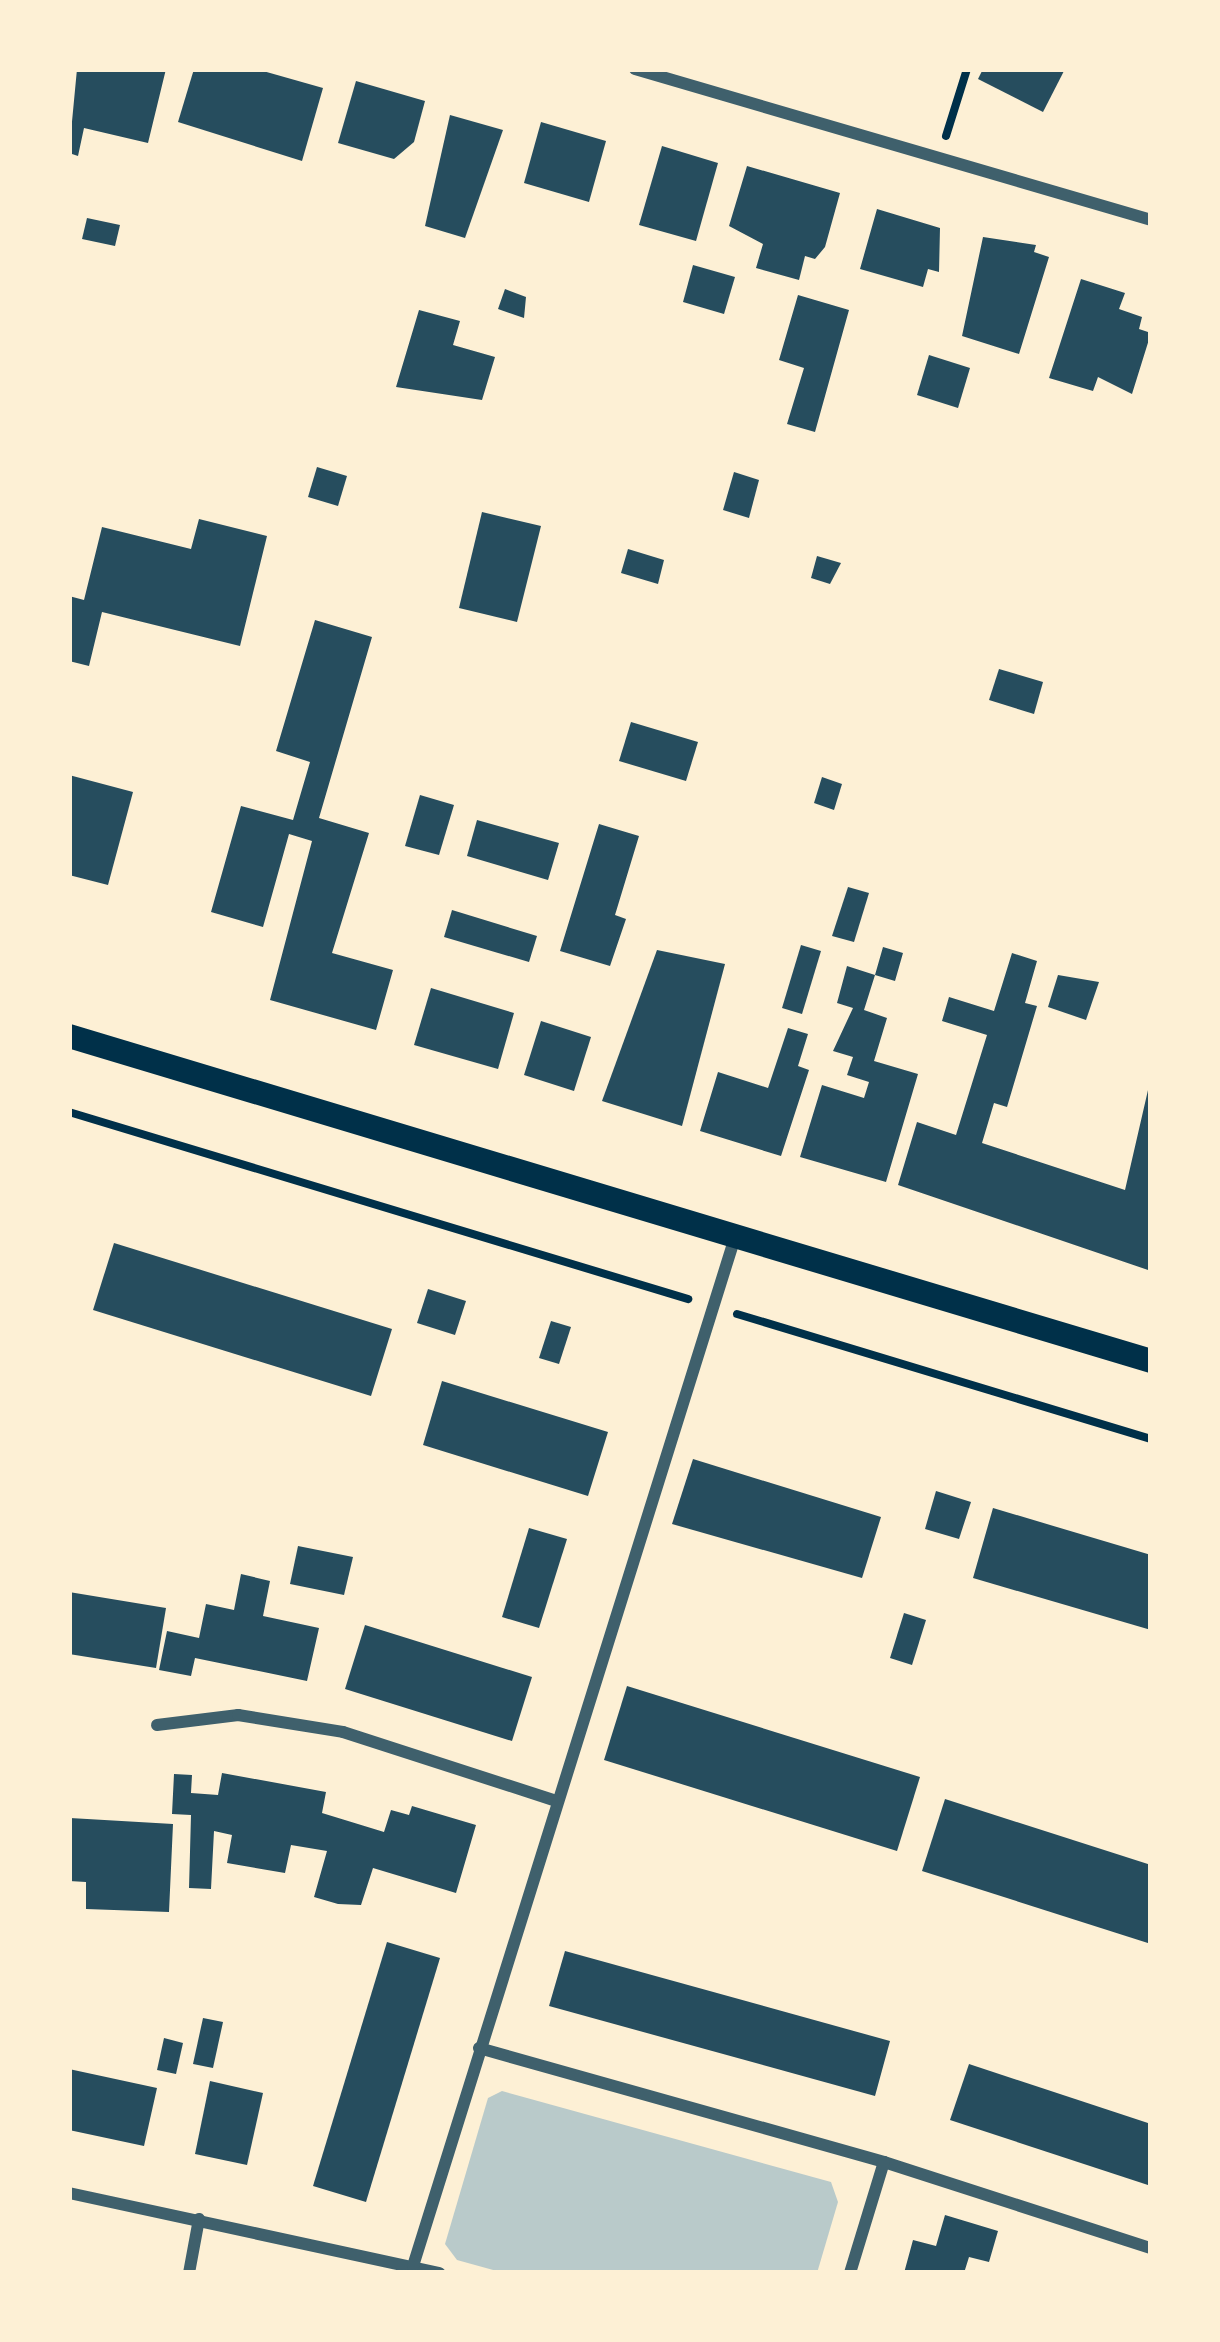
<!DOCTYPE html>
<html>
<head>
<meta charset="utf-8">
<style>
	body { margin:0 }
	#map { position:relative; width:1220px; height:2342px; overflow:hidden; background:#fdf0d5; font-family:Overpass,sans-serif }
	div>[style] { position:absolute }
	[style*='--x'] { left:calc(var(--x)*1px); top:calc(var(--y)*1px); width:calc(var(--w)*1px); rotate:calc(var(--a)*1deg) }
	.green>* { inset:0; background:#b9caca }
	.building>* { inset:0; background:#264d5e }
	.path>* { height:8px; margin:-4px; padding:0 4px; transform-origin:4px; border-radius:4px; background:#003049 }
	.minor>* { height:12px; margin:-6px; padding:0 6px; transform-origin:6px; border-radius:6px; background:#3f606c }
	.secondary>* { height:24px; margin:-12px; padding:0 12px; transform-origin:12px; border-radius:12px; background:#003049 }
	span { translate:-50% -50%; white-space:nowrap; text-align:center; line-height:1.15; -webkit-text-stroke:9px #fdf0d5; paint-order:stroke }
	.frame { position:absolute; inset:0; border:72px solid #fdf0d5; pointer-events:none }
</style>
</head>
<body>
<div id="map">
	<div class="green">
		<div style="clip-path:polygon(502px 2091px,831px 2182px,838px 2202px,817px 2273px,504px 2273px,457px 2260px,445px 2244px,488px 2098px)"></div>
	</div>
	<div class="building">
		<div style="clip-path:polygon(77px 69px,166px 69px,148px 143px,84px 128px,78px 156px,69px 153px)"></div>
		<div style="clip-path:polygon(194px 69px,256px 69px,323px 88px,302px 161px,178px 122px)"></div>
		<div style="clip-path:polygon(983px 69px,1065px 69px,1043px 112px,978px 79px)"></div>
		<div style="clip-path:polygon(356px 81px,425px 101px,414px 142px,394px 159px,338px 143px)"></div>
		<div style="clip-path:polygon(450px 115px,503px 130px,465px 238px,425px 226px)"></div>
		<div style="clip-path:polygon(541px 122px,606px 141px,589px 202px,524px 183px)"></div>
		<div style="clip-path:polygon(662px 146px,718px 163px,696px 241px,639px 225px)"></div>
		<div style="clip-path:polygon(747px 166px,840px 193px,825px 247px,815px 259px,805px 256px,799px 280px,756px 268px,763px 244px,729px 226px)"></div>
		<div style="clip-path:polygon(877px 209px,940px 228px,939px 272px,928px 269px,923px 287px,860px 269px)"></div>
		<div style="clip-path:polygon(87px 218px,120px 225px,115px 246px,82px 239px)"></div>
		<div style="clip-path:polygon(983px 237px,1036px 245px,1034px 252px,1049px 257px,1019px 354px,962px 336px)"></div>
		<div style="clip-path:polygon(693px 265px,735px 277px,724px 314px,683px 302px)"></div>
		<div style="clip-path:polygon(1081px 279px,1125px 293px,1119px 309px,1142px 317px,1139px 329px,1151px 333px,1132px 394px,1098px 377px,1093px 391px,1049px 378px)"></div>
		<div style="clip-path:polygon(505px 289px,526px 297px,524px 318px,498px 309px)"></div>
		<div style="clip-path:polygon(798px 295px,849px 310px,815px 432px,787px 424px,804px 368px,779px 360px)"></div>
		<div style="clip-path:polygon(419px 310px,460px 321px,453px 345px,495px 357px,482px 400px,396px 387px)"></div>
		<div style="clip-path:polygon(929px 355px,970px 368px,958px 408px,917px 395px)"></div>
		<div style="clip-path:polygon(317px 467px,347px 476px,338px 506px,308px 497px)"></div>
		<div style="clip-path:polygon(734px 472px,759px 480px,749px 518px,723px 510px)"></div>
		<div style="clip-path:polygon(482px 512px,541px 526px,517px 622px,459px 608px)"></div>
		<div style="clip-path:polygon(199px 519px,267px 536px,240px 646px,102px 612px,89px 666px,69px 661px,69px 596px,84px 600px,102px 527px,191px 549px)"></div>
		<div style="clip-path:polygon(628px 549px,664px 560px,658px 584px,621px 573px)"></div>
		<div style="clip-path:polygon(817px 556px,841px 563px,830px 584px,811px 578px)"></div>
		<div style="clip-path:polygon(315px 620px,372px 637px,319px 818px,369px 833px,332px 953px,393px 970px,376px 1030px,270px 1000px,312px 841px,289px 834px,263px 927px,211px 912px,241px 806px,293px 820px,310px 762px,276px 751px)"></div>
		<div style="clip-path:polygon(999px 669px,1043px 682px,1034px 714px,989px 700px)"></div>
		<div style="clip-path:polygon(631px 722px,698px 742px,686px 781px,619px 761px)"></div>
		<div style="clip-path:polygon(69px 775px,133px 792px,108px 885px,69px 875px)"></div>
		<div style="clip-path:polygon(822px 777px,842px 784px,834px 810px,814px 803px)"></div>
		<div style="clip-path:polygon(420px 795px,454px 805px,439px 855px,405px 846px)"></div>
		<div style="clip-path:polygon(477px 820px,559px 843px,548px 880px,467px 856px)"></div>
		<div style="clip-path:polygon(599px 824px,639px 836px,615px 915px,626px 919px,610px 966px,560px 951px)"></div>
		<div style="clip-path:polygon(848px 887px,869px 893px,854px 942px,832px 936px)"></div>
		<div style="clip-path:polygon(452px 910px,537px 936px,529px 962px,444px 937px)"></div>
		<div style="clip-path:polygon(801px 945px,821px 951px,802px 1014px,782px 1008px)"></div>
		<div style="clip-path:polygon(883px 947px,903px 953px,895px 981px,875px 975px,864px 1010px,887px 1018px,874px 1061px,918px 1074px,886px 1182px,800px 1157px,822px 1085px,864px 1098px,869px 1082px,847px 1075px,853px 1057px,833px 1051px,853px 1008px,837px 1003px,847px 966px,875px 975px)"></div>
		<div style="clip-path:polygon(657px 950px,725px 964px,682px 1126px,602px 1101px)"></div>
		<div style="clip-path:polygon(1012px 953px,1037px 961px,1025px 1003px,1037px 1006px,1007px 1107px,994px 1103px,982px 1143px,1125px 1190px,1151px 1077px,1151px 1271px,898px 1185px,917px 1122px,956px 1135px,987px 1035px,942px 1021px,949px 997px,994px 1011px)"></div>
		<div style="clip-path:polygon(1058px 975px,1099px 982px,1086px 1020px,1048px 1007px)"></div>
		<div style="clip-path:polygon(431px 988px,514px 1013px,498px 1069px,414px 1045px)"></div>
		<div style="clip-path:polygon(541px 1021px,591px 1037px,574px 1091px,524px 1075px)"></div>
		<div style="clip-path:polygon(788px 1028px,808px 1034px,798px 1066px,809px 1070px,781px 1156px,700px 1131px,718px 1072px,768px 1088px)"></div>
		<div style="clip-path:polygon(114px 1243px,392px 1329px,371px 1396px,93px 1310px)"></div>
		<div style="clip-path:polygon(428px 1289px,466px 1301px,455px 1335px,417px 1323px)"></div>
		<div style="clip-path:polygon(551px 1321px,571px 1327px,559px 1364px,539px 1358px)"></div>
		<div style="clip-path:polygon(442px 1381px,608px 1432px,588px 1496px,423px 1445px)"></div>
		<div style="clip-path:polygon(693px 1459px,881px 1517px,862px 1578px,672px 1524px)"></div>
		<div style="clip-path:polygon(936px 1491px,971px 1502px,959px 1539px,925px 1529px)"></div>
		<div style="clip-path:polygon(993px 1508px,1151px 1555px,1151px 1630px,973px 1578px)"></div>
		<div style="clip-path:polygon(529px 1528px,567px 1539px,539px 1628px,502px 1617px)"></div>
		<div style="clip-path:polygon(298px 1546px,353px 1557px,344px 1595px,290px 1584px)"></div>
		<div style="clip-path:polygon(241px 1574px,270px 1581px,263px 1616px,319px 1628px,307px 1681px,195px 1658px,191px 1676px,159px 1670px,167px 1631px,199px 1638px,206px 1604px,234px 1610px)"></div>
		<div style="clip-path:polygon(69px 1592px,166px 1608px,156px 1668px,69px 1654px)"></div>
		<div style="clip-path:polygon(904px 1613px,926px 1620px,912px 1665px,890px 1658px)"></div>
		<div style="clip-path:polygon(365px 1625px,532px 1677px,512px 1741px,345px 1689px)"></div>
		<div style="clip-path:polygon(627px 1686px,920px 1777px,897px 1851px,604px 1760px)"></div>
		<div style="clip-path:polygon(222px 1773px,326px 1792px,322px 1813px,384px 1832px,391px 1810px,409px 1815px,412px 1806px,476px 1825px,456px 1893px,373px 1868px,361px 1905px,338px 1904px,314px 1897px,327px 1851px,291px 1845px,285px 1873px,227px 1863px,232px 1835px,214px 1831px,211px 1889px,189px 1888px,191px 1815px,172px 1814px,174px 1774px,192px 1775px,191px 1793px,218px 1795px)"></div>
		<div style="clip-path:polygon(945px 1799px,1151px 1865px,1151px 1944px,922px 1871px)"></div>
		<div style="clip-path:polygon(70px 1818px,173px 1824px,169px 1912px,86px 1909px,86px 1882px,69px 1881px)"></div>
		<div style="clip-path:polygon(387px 1942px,440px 1958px,366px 2202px,313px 2186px)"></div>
		<div style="clip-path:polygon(565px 1951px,890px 2041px,875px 2096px,549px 2006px)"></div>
		<div style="clip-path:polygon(203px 2018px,223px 2022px,213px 2068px,193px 2064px)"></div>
		<div style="clip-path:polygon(164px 2038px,183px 2043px,176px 2074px,157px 2070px)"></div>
		<div style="clip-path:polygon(969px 2064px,1151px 2124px,1151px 2186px,950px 2120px)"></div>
		<div style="clip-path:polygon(69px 2069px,157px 2088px,144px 2146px,69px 2130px)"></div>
		<div style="clip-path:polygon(210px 2081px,263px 2093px,247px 2165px,195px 2154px)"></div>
		<div style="clip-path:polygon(945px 2215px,998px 2231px,989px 2262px,969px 2257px,964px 2273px,904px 2273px,913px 2240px,936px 2246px)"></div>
	</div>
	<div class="path">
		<div style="--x:946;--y:136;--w:70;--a:-72.6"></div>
		<div style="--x:69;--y:1112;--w:647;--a:16.81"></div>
		<div style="--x:737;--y:1314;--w:432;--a:16.8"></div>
	</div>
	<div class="minor">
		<div style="--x:635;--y:69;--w:538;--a:16.31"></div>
		<div style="--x:157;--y:1725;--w:82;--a:-7"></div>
		<div style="--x:238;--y:1715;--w:106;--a:9.2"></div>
		<div style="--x:343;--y:1732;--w:221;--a:17.9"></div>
		<div style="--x:479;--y:2048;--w:421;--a:15.7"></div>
		<div style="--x:884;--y:2162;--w:281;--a:17.9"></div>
		<div style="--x:69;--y:2193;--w:379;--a:12.2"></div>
		<div style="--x:413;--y:2266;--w:1081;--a:-72.62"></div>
		<div style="--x:189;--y:2273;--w:55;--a:-79.5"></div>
		<div style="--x:850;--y:2273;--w:116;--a:-73"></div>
	</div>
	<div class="secondary">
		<div style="--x:69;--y:1036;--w:1130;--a:16.72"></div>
	</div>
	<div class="frame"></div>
</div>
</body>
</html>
